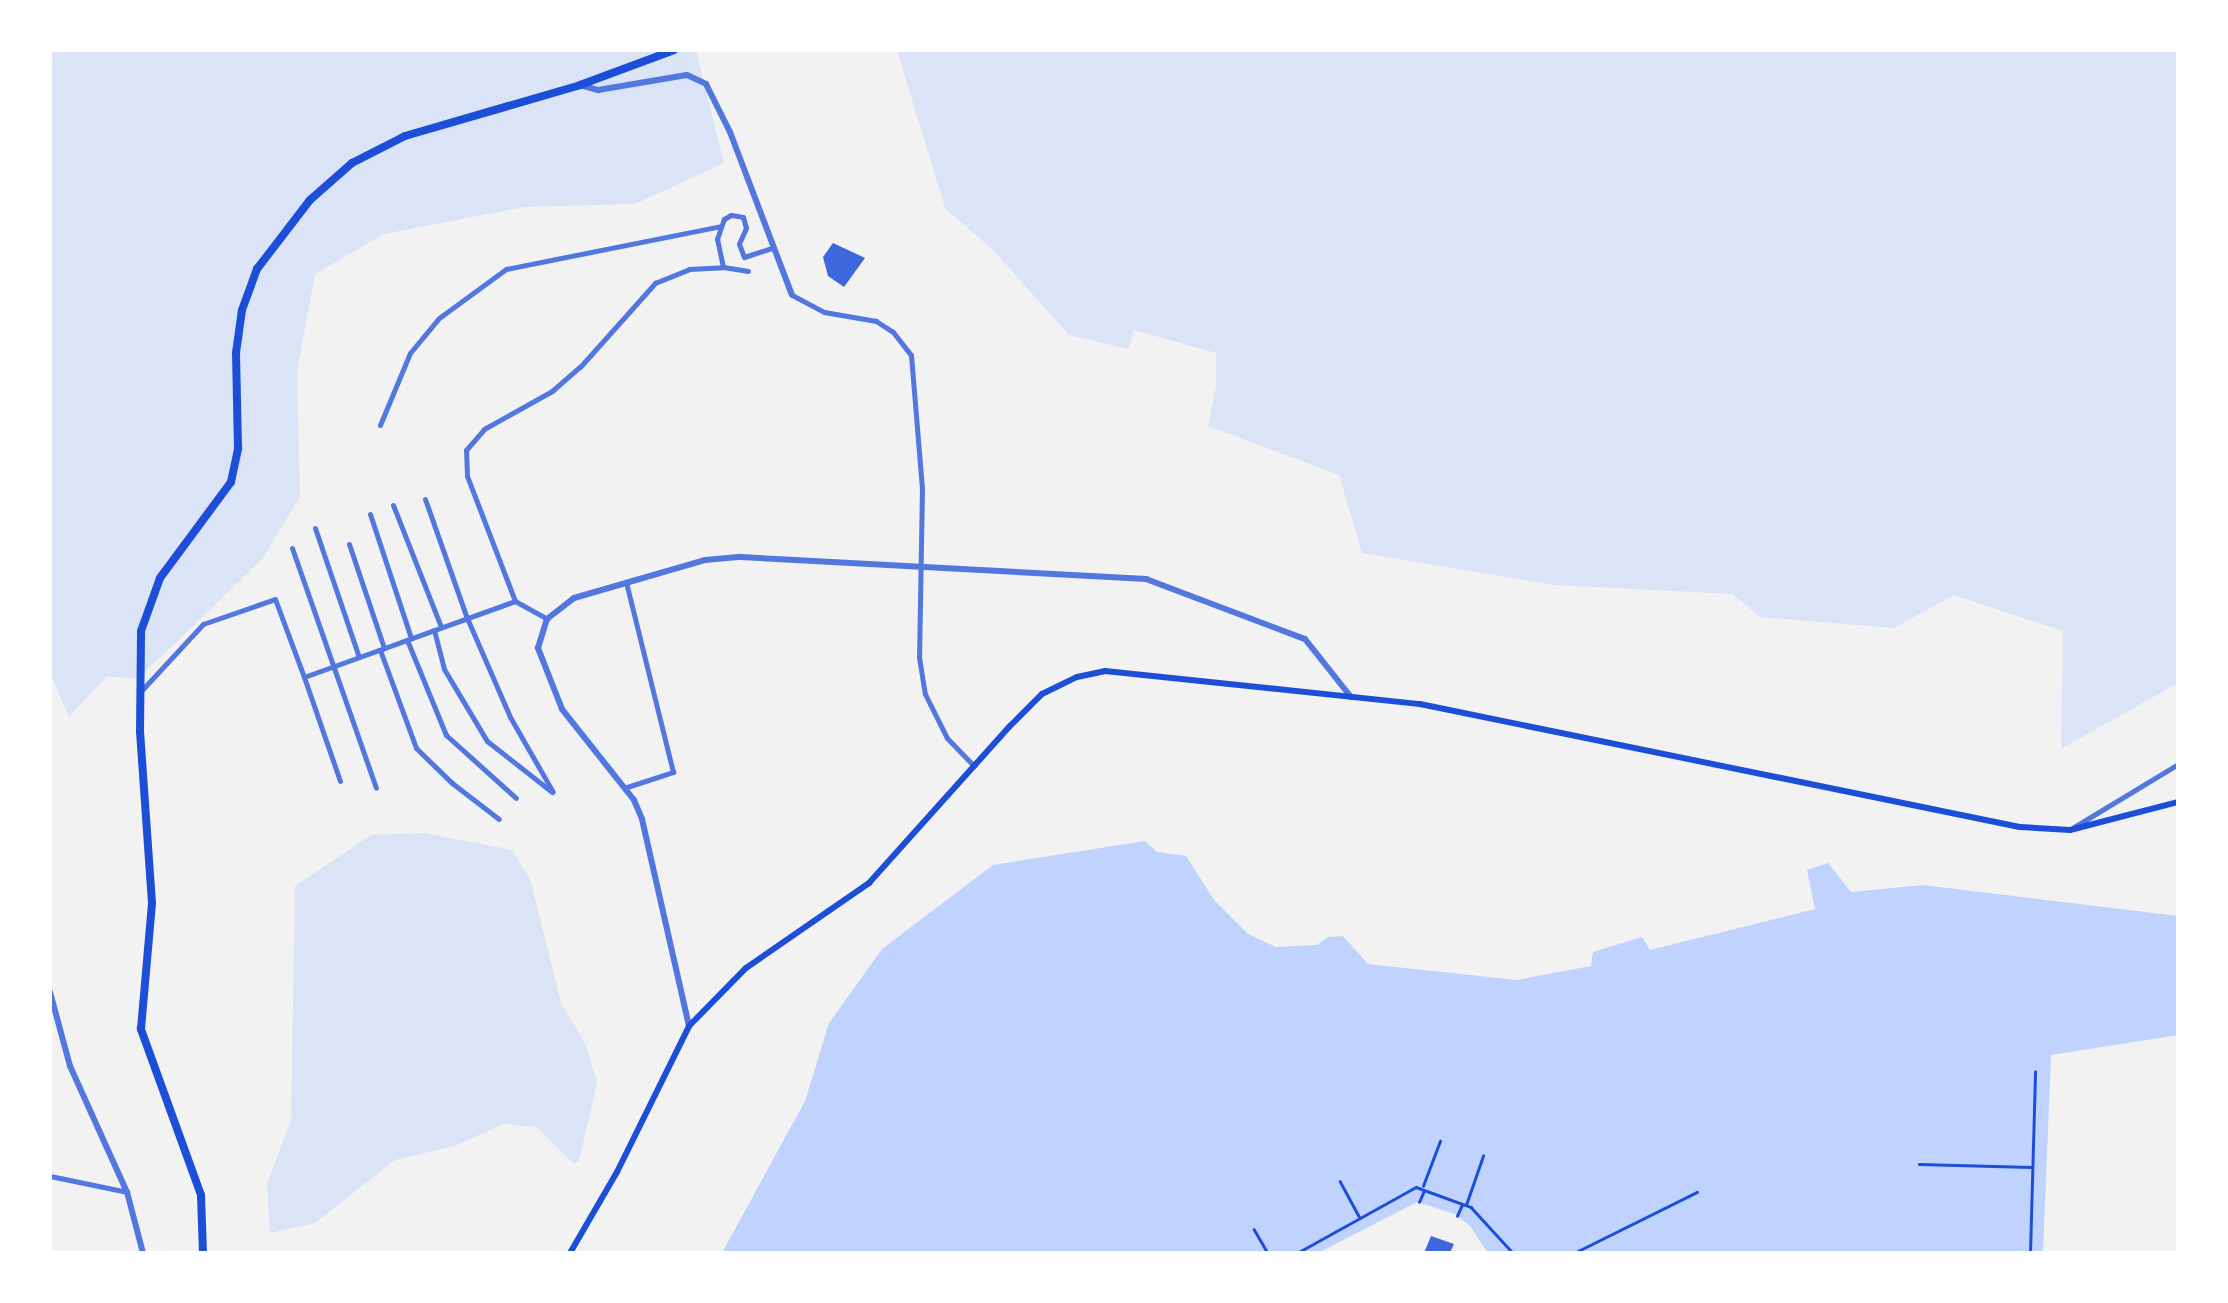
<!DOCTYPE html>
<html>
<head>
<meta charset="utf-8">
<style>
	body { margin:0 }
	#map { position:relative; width:2228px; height:1303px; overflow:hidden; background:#f2f2f2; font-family:"PT Sans",sans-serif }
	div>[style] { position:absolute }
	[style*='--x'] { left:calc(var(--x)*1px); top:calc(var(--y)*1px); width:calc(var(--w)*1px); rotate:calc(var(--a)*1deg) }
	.green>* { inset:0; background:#dbe4f7 }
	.water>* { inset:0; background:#bfd3fe }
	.building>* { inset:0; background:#3d67dc }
	.path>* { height:2.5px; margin:-1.25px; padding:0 1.25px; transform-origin:1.25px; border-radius:1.25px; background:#1d4ed8 }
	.minor>* { height:5px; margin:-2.5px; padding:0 2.5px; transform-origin:2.5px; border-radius:2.5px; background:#5277de }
	.tertiary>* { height:6px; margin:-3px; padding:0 3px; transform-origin:3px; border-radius:3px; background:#5277de }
	.secondary>* { height:6px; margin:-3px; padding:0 3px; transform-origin:3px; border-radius:3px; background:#1d4ed8 }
	.primary>* { height:8px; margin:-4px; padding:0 4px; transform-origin:4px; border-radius:4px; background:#1d4ed8 }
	span { translate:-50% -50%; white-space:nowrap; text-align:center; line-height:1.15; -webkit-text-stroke:10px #fff; paint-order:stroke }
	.frame { position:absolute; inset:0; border:52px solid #fff; pointer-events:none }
</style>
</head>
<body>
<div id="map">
	<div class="green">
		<div style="clip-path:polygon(50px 50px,696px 50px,724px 163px,635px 204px,524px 207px,384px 234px,315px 274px,297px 371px,300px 497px,262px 559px,183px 636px,137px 679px,107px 676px,69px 717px,50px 673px)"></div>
		<div style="clip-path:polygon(897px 50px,2178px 50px,2178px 683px,2061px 749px,2063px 631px,1954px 595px,1894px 628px,1760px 617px,1732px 594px,1554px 585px,1362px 553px,1339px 475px,1208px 426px,1216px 385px,1216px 353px,1134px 330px,1128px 349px,1069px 335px,994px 251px,945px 208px)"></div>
		<div style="clip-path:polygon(424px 833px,512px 850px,530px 879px,561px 1003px,586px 1045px,597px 1083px,579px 1161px,574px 1164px,537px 1127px,503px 1124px,455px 1146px,395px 1160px,315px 1223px,270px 1233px,267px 1184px,291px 1120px,295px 886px,371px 835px)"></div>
	</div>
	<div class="water">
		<div style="clip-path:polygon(1145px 841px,1157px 852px,1186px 856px,1214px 900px,1248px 934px,1276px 947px,1317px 945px,1328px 937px,1343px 936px,1368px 964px,1516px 980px,1591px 966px,1593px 952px,1642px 937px,1650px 950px,1815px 909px,1807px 870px,1828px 863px,1851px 892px,1923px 885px,2178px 916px,2178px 1035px,2051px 1055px,2043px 1253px,1488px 1253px,1470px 1226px,1455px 1214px,1417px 1202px,1318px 1253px,722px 1253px,805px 1101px,829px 1023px,882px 949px,993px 865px)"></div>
	</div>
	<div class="building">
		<div style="clip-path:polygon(833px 243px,865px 258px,844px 287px,828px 276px,823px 257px)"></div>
		<div style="clip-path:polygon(1431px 1236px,1454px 1244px,1450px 1253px,1424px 1253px)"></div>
	</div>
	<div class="path">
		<div style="--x:1919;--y:1164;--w:112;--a:1.5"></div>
		<div style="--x:1340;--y:1181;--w:42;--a:61.6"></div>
		<div style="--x:1423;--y:1186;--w:48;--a:-69.3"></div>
		<div style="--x:1419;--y:1202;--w:12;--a:-66"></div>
		<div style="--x:1466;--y:1205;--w:52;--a:-70.9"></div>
		<div style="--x:1457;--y:1216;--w:12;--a:-66"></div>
		<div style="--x:1254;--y:1229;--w:28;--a:60"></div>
		<div style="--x:1297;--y:1253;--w:136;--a:-29"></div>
		<div style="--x:1416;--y:1187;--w:59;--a:20"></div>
		<div style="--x:1471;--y:1207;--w:62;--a:47.6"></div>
		<div style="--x:1574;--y:1253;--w:137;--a:-26.4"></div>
		<div style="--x:2030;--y:1253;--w:181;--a:-88.4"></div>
	</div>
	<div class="minor">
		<div style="--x:748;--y:271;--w:25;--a:-171"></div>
		<div style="--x:723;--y:267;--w:29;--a:-102"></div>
		<div style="--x:717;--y:239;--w:21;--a:-71"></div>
		<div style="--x:724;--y:219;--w:8;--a:-30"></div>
		<div style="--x:731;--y:215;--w:12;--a:9"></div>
		<div style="--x:743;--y:217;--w:11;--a:75"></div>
		<div style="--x:746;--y:228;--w:17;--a:114"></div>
		<div style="--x:739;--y:244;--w:14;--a:69"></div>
		<div style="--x:744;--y:257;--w:28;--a:-18"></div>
		<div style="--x:792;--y:295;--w:36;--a:28"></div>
		<div style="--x:824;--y:312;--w:53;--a:9.8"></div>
		<div style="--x:876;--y:321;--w:20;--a:33"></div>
		<div style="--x:893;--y:332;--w:29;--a:52"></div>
		<div style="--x:911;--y:355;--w:133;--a:85.3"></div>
		<div style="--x:922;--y:488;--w:169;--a:91"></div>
		<div style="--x:919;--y:657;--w:37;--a:81"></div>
		<div style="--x:925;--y:694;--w:49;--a:63.4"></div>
		<div style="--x:947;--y:738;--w:39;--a:46"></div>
		<div style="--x:380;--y:425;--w:78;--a:-67.4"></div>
		<div style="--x:410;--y:353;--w:45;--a:-50.4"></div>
		<div style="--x:439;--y:318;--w:83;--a:-36.2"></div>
		<div style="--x:506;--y:269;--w:219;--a:-11.3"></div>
		<div style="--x:425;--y:499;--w:126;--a:70.6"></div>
		<div style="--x:467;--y:618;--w:108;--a:66.5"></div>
		<div style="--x:510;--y:717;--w:86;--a:60.2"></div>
		<div style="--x:393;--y:505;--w:131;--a:68.5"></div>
		<div style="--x:370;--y:514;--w:131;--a:71.7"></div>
		<div style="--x:315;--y:528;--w:136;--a:71.2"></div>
		<div style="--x:349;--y:544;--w:110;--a:71.4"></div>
		<div style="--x:292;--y:548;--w:254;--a:70.7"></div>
		<div style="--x:515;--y:601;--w:134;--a:-111"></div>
		<div style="--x:467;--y:476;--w:26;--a:-92"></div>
		<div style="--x:466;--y:450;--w:28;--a:-49"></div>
		<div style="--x:484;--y:429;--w:78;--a:-29.2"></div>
		<div style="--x:552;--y:391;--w:37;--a:-41"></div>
		<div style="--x:580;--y:367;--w:113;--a:-48.2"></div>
		<div style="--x:655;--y:283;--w:37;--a:-22"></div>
		<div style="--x:689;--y:269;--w:34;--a:-3"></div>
		<div style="--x:434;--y:630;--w:40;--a:75.6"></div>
		<div style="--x:444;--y:669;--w:84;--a:59.2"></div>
		<div style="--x:487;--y:741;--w:83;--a:38.1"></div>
		<div style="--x:407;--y:640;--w:103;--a:67.7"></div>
		<div style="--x:446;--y:735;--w:94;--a:42"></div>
		<div style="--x:380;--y:650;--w:104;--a:69.8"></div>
		<div style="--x:416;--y:748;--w:50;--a:44.2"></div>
		<div style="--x:452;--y:783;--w:59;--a:37.5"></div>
		<div style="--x:304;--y:677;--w:110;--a:70.9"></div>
		<div style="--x:141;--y:691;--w:91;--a:-47.2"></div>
		<div style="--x:203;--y:624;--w:76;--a:-19.1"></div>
		<div style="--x:275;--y:599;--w:83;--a:69.6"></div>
		<div style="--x:304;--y:677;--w:224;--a:-19.8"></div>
		<div style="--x:515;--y:601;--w:37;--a:29"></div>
		<div style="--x:624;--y:788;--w:52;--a:-18.1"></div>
		<div style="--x:673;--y:772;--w:196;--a:-103.9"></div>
		<div style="--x:2074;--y:827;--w:122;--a:-31.2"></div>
		<div style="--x:50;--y:1176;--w:79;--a:11.7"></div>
	</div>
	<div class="tertiary">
		<div style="--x:580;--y:85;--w:19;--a:16"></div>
		<div style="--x:598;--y:90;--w:90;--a:-9.6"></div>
		<div style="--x:687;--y:75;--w:21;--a:25"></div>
		<div style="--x:706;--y:84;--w:54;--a:63.4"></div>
		<div style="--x:730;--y:132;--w:174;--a:69.2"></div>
		<div style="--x:50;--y:992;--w:77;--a:74.9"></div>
		<div style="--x:70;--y:1066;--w:138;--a:65.7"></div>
		<div style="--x:127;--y:1192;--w:63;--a:75.3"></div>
		<div style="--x:689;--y:1026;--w:212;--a:-102.8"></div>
		<div style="--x:642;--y:819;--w:21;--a:-113"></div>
		<div style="--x:634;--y:800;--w:116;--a:-128.4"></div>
		<div style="--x:562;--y:709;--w:66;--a:-111.5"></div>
		<div style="--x:538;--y:648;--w:30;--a:-73"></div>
		<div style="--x:547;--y:619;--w:34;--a:-38"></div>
		<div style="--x:574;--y:598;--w:136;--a:-16.2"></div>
		<div style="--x:705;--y:560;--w:36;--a:-5"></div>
		<div style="--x:741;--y:557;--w:406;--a:3.1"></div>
		<div style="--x:1146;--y:579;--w:170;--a:20.7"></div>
		<div style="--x:1305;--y:639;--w:74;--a:51.6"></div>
	</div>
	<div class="secondary">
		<div style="--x:570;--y:1253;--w:94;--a:-59.9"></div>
		<div style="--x:617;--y:1172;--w:163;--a:-63.7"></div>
		<div style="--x:689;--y:1026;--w:81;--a:-45.5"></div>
		<div style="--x:746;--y:968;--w:150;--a:-34.6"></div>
		<div style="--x:869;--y:883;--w:211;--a:-48.1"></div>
		<div style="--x:1010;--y:726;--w:45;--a:-45"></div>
		<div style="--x:1042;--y:694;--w:39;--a:-26"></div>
		<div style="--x:1077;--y:677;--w:29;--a:-12"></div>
		<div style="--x:1105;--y:671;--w:317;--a:6"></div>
		<div style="--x:1420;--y:704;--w:612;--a:11.59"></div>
		<div style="--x:2020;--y:827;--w:50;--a:3.4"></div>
		<div style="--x:2070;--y:830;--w:112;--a:-14.5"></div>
	</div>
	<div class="primary">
		<div style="--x:203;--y:1253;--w:58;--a:-92"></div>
		<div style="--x:201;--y:1195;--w:177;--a:-109.9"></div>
		<div style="--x:141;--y:1029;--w:126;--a:-85"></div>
		<div style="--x:152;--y:903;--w:172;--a:-94"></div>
		<div style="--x:140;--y:731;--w:100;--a:-89.4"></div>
		<div style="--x:141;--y:631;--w:56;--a:-70.3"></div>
		<div style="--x:160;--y:578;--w:119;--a:-53.5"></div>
		<div style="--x:231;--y:482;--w:35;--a:-78"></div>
		<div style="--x:238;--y:448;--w:95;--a:-91.2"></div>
		<div style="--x:236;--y:353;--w:43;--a:-82.1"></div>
		<div style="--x:242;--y:310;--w:44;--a:-69.9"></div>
		<div style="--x:257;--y:269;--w:87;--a:-52.5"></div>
		<div style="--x:310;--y:200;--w:56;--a:-41.4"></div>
		<div style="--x:352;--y:163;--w:59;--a:-27"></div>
		<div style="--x:405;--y:136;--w:182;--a:-16.2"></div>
		<div style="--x:580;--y:85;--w:100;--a:-20.4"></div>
	</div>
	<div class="frame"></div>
</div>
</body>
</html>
